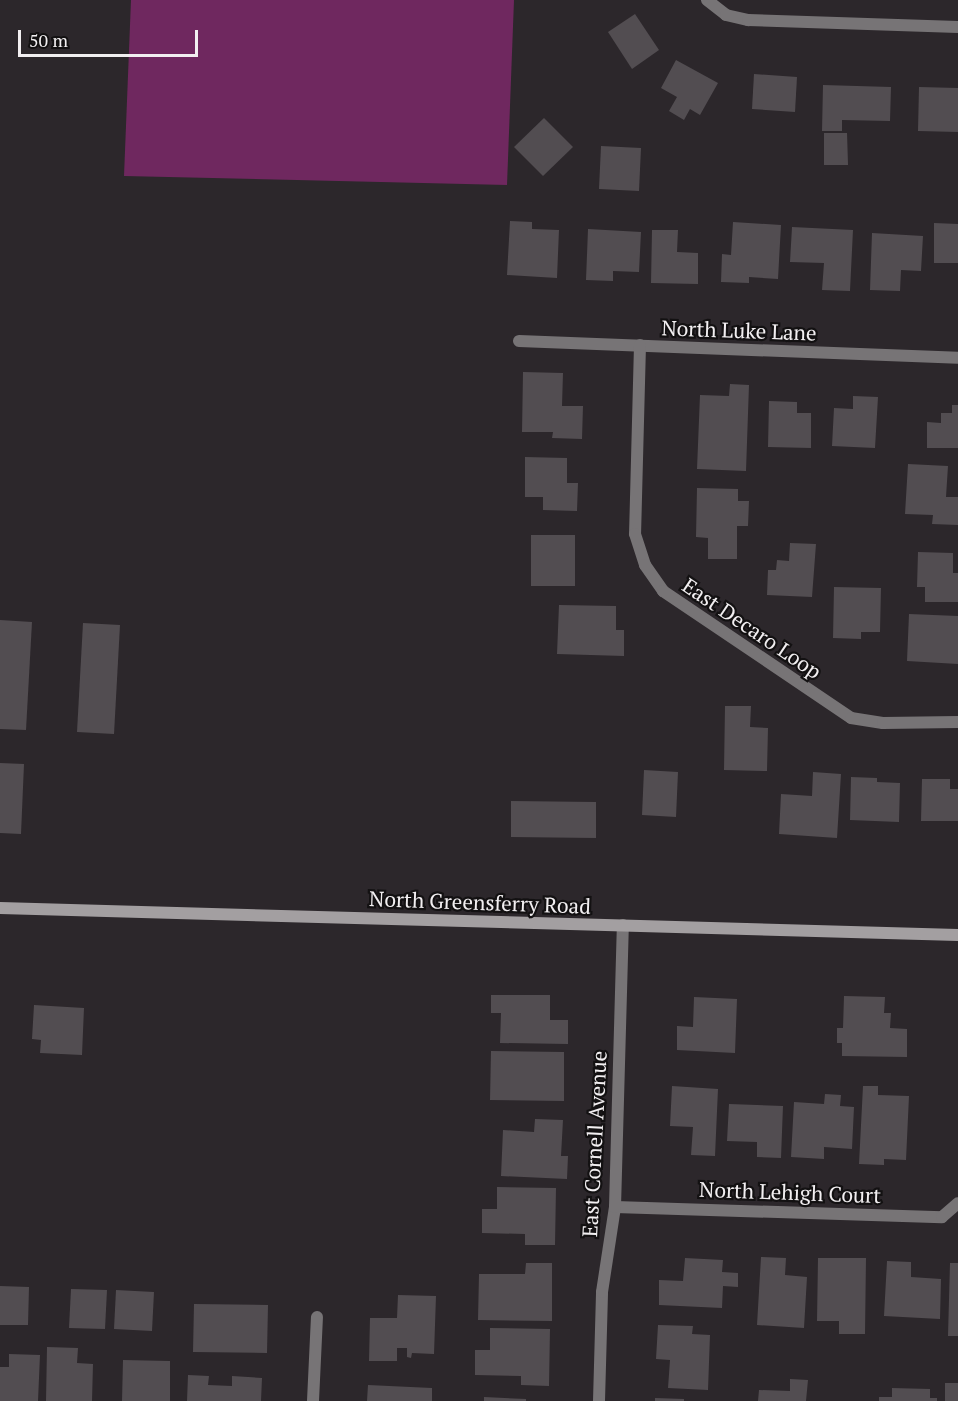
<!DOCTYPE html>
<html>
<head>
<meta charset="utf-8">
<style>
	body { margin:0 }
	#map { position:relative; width:958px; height:1401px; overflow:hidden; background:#2c272b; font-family:"PT Serif",serif }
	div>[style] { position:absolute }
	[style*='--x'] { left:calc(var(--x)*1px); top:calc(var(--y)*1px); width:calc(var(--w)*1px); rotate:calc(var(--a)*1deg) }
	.green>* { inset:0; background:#6f285f }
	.building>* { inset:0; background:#524d51 }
	.minor>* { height:12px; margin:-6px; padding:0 6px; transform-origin:6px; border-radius:6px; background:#777476 }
	.secondary>* { height:12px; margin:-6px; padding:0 6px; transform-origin:6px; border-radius:6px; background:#a39fa1 }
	span { translate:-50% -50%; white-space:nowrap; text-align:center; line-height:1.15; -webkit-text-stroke:4.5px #131112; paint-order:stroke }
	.street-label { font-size:21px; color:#f2eff1 }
	.scale { position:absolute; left:18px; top:30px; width:180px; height:27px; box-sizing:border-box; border:3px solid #f2eff1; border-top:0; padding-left:8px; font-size:18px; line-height:21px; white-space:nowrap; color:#f2eff1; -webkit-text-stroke:4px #131112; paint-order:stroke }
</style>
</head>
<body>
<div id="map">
	<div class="green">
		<div style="clip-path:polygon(131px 0,514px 0,507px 185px,124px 176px)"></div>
	</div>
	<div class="building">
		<div style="clip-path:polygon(635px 14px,659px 50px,632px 69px,608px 32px)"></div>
		<div style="clip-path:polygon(676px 60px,718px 83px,700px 115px,690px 109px,684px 120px,669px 111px,677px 97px,661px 88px)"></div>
		<div style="clip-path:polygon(754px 74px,797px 77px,795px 112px,752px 109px)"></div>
		<div style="clip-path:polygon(823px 85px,891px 87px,890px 121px,842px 120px,842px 131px,822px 131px)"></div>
		<div style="clip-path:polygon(919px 87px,958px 88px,958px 132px,918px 131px)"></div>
		<div style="clip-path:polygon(544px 118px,573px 147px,543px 176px,514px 147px)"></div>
		<div style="clip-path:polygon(824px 133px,847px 133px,848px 165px,824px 165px)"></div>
		<div style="clip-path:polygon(601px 146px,641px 148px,639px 191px,599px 189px)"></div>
		<div style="clip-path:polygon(510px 221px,532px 222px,532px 229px,559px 230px,557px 278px,507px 275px)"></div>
		<div style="clip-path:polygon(733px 222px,781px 225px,778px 279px,749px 277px,749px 283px,721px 282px,722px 254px,731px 255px)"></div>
		<div style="clip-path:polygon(934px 223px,958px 224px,958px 263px,934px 263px)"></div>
		<div style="clip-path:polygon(792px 227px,853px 230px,850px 291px,822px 290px,824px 263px,790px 262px)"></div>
		<div style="clip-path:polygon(588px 229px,641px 232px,639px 272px,613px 271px,613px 281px,586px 280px)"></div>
		<div style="clip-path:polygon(652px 230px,678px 230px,677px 252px,698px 253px,698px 284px,651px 283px)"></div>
		<div style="clip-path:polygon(872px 233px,923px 236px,921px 271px,901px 270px,900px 291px,870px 290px)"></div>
		<div style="clip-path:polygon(523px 372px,563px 373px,562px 406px,583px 406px,582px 439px,552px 438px,553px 432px,522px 432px)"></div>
		<div style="clip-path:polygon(730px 384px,749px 385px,746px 471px,697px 469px,700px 395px,729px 396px)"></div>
		<div style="clip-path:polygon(853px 396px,878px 397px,875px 448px,832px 446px,834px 408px,853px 409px)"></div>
		<div style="clip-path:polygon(769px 401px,797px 402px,797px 413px,811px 413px,811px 448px,768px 447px)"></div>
		<div style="clip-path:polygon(952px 405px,958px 405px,958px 448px,927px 448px,927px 422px,941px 423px,941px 413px,952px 413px)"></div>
		<div style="clip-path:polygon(525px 457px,567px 458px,567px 483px,578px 483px,577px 511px,543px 510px,543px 497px,525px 497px)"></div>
		<div style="clip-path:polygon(908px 464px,948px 466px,946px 497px,958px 497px,958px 525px,932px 524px,933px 515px,905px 514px)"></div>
		<div style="clip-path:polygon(697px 488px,738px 489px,738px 501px,749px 501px,748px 526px,737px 526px,737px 559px,708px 559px,708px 538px,696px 537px)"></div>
		<div style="clip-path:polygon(531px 535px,575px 535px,575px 586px,531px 586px)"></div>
		<div style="clip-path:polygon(790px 543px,816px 544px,812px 597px,767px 595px,768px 570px,776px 570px,777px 560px,789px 561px)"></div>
		<div style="clip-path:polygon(918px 552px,953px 553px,953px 573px,958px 573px,958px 602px,925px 602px,925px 587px,917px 587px)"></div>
		<div style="clip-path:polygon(834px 587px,881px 588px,880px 632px,861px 632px,861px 639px,833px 638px)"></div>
		<div style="clip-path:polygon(559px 605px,616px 606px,616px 630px,624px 630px,624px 656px,557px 654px)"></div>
		<div style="clip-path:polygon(909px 614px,958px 616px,958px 664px,907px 661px)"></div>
		<div style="clip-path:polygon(0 620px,32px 622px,26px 730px,0 729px)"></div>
		<div style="clip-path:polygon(83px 623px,120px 625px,114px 734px,77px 732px)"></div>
		<div style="clip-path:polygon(725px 706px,751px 706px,750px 727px,768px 728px,767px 771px,724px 770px)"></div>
		<div style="clip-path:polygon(0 763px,24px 764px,21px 834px,0 833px)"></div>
		<div style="clip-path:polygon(644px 770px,678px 772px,676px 817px,642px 815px)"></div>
		<div style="clip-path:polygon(813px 772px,841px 774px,837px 838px,779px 834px,781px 794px,812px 796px)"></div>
		<div style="clip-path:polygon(851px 777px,877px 778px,877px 782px,900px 783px,899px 822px,850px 820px)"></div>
		<div style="clip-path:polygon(922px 779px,950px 779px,950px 789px,958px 789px,958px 821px,921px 821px)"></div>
		<div style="clip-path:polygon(511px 801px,596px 802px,596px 838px,511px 837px)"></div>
		<div style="clip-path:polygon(491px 995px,550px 995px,550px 1020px,568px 1020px,568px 1044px,500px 1043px,501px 1013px,491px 1013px)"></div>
		<div style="clip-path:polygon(844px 996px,885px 997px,884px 1013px,891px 1013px,890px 1028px,907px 1029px,907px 1057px,842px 1056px,842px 1043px,837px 1043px,837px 1028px,843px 1028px)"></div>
		<div style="clip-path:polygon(694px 997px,737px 999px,735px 1053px,677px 1050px,677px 1026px,693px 1027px)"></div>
		<div style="clip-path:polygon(34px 1005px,84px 1008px,82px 1055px,40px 1053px,41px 1040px,32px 1039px)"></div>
		<div style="clip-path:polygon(491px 1051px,564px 1052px,564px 1101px,490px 1100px)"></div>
		<div style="clip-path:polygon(672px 1086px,718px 1089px,715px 1156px,691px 1155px,693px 1127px,670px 1126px)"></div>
		<div style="clip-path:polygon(863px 1086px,878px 1086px,878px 1095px,909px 1096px,906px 1160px,884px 1159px,884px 1165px,859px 1164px)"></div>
		<div style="clip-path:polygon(825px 1094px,841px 1095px,840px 1106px,854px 1107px,852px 1149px,824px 1147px,824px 1159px,791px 1157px,794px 1102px,824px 1104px)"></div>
		<div style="clip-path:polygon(729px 1104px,783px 1106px,781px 1158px,757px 1157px,757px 1142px,727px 1141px)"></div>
		<div style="clip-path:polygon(535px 1119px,563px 1120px,561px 1156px,568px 1156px,567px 1179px,501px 1176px,503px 1130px,534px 1132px)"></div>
		<div style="clip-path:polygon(497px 1187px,556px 1188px,555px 1245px,525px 1245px,525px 1234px,482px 1233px,482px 1209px,497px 1209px)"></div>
		<div style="clip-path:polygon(761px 1257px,786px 1258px,785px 1275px,807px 1277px,804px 1328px,757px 1325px)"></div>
		<div style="clip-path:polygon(685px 1258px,723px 1260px,722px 1272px,738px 1273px,738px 1287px,723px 1286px,722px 1308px,659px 1305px,659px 1280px,683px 1281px)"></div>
		<div style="clip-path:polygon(818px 1258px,866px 1258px,865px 1334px,839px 1334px,839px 1321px,817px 1321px)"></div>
		<div style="clip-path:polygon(887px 1261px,911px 1262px,911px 1277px,941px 1279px,940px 1319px,884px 1316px)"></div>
		<div style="clip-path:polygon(526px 1263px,552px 1263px,552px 1321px,478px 1320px,479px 1274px,525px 1274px)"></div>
		<div style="clip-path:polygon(950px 1263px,958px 1263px,958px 1336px,948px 1336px)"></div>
		<div style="clip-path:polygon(0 1286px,29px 1287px,28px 1325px,0 1325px)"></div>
		<div style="clip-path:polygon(71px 1289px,107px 1290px,105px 1329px,69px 1328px)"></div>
		<div style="clip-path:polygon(116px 1290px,154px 1292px,152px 1331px,114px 1329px)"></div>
		<div style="clip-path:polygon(398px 1295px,436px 1296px,434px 1354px,412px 1353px,411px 1358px,407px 1357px,407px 1348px,397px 1348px,397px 1361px,369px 1361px,370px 1318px,397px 1318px)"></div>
		<div style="clip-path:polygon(194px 1304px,268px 1305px,267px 1353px,193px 1352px)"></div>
		<div style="clip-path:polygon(658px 1325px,693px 1326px,692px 1334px,710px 1335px,708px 1390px,668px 1388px,670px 1360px,656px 1359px)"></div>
		<div style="clip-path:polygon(490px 1328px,550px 1329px,549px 1386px,521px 1385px,521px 1376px,475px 1375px,475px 1350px,490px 1350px)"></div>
		<div style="clip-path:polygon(47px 1347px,78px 1348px,77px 1363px,93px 1364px,92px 1401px,46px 1401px)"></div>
		<div style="clip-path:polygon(9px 1354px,40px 1355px,38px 1401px,0 1401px,0 1367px,9px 1367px)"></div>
		<div style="clip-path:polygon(123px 1360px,170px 1361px,170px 1401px,122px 1401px)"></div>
		<div style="clip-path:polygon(188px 1375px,209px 1376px,208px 1385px,232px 1386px,232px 1376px,262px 1378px,261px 1401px,187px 1401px)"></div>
		<div style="clip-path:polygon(790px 1379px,808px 1380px,806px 1401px,758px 1401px,759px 1390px,790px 1391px)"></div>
		<div style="clip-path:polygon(945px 1383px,958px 1383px,958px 1401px,945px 1401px)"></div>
		<div style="clip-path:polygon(368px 1385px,432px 1388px,432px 1401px,367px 1401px)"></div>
		<div style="clip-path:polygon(892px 1388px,930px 1389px,930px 1398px,937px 1398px,937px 1401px,879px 1401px,879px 1397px,892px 1397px)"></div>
		<div style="clip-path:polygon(484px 1397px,526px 1399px,526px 1401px,484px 1401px)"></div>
		<div style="clip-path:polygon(655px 1398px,684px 1399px,684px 1401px,655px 1401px)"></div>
	</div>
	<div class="minor">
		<div style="--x:707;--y:0;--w:24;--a:38"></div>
		<div style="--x:726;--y:15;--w:23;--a:13"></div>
		<div style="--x:748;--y:20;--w:210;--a:1.9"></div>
		<div style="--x:519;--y:341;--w:439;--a:2.2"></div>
		<div style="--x:640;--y:345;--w:189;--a:91.5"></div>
		<div style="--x:635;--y:534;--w:33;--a:72"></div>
		<div style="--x:645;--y:565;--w:32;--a:55"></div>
		<div style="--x:663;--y:591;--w:227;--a:34"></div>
		<div style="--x:851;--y:718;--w:32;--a:9"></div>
		<div style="--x:883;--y:723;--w:75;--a:-0.8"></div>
		<div style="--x:615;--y:1207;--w:327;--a:1.8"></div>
		<div style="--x:942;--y:1217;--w:21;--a:-41"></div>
		<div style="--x:313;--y:1401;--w:84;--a:-87.3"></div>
		<div style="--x:599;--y:1401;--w:109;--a:-88.4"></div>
		<div style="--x:602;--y:1292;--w:86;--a:-81.3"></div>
		<div style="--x:615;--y:1207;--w:282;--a:-88.4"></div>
	</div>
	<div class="secondary">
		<div style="--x:0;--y:908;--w:958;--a:1.61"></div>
	</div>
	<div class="street-label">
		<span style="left:739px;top:330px;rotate:2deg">North Luke Lane</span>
		<span style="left:752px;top:628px;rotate:34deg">East Decaro Loop</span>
		<span style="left:480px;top:902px;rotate:2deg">North Greensferry Road</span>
		<span style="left:594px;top:1144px;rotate:-87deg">East Cornell Avenue</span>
		<span style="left:790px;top:1192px;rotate:2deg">North Lehigh Court</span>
	</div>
	<div class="scale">50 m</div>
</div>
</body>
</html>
